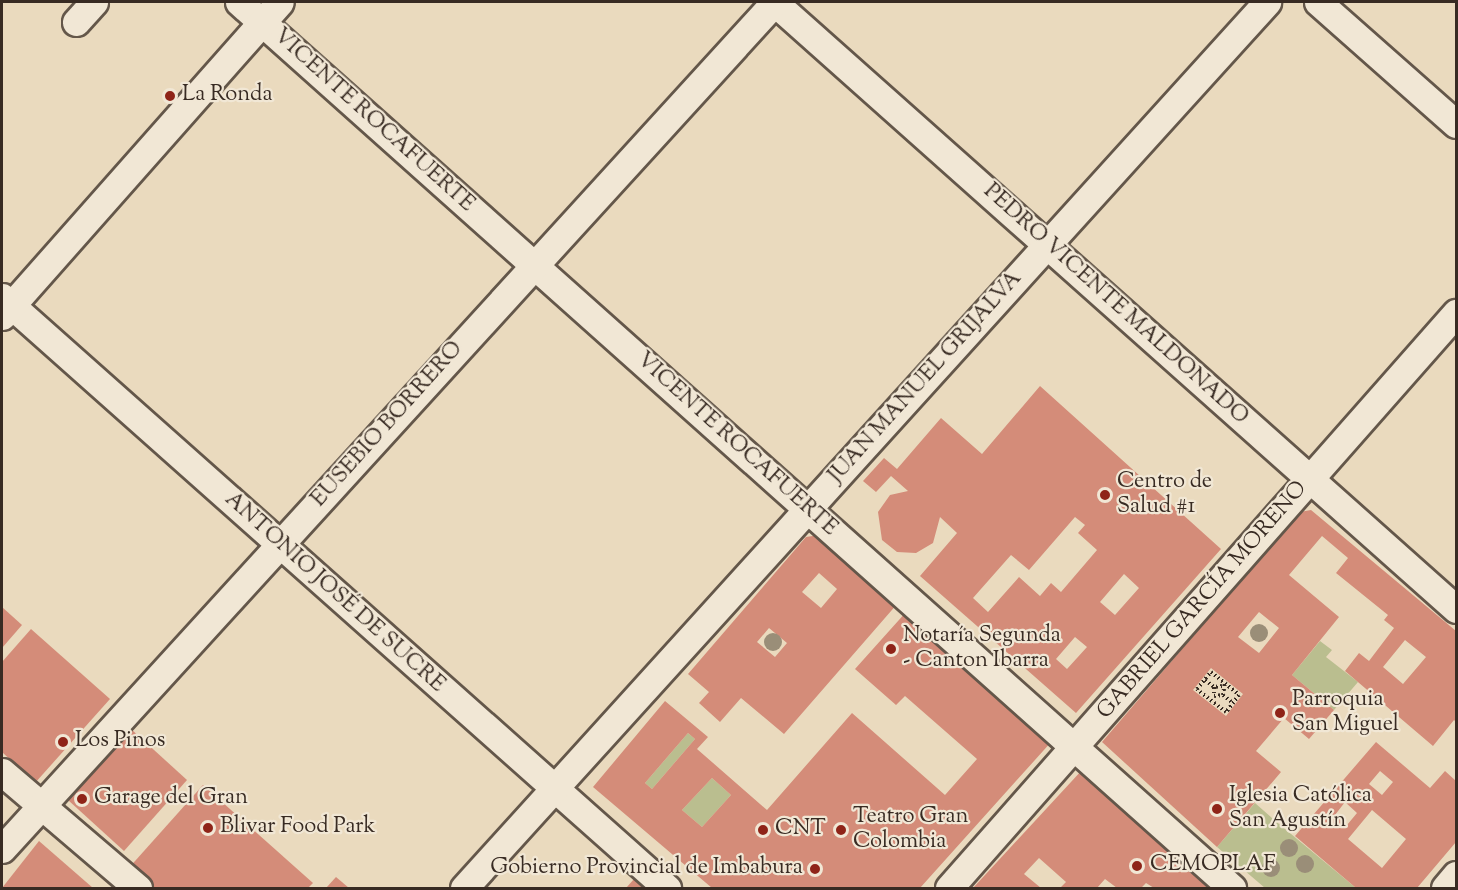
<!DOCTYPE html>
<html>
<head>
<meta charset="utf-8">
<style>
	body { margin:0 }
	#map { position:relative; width:1458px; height:890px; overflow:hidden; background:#eadabe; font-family:"Sorts Mill Goudy",serif }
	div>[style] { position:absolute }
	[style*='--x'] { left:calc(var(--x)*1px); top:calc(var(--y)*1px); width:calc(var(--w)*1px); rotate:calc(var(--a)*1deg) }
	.green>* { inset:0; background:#babe8f }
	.building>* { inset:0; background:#d48c79 }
	.path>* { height:4px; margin-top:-2px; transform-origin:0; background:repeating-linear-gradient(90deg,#382b23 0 1.5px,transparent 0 4.5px) }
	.roads { filter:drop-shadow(2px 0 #64574a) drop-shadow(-2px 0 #64574a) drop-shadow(0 2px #64574a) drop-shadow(0 -2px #64574a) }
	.minor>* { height:27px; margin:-13.5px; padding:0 13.5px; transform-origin:13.5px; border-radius:13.5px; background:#f1e7d5 }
	.trees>* { width:18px; height:18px; margin:-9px; border-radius:50%; background:#9a8e78 }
	.dots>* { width:16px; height:16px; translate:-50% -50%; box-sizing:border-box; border:3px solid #f1e7d5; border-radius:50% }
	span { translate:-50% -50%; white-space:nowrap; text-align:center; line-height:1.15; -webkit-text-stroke:4.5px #f1e7d5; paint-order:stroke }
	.poi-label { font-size:22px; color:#382b23 }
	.left { translate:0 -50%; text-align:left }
	.right { translate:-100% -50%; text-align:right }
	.street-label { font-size:22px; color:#382b23 }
	.frame { position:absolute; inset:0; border:3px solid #382b23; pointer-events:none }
</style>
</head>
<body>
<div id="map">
	<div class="green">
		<div style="clip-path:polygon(1320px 641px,1332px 650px,1326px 657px,1358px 682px,1334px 710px,1292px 675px)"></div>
		<div style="clip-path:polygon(688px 733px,695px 739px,652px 789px,645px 783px)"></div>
		<div style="clip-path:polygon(712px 778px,731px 795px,702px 827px,682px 810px)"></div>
		<div style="clip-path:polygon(1255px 803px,1273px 819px,1356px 888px,1265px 888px,1217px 847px)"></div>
	</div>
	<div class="building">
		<div style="clip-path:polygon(evenodd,1040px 386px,1221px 549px,1076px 713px,920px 576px,957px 533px,940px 517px,933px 543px,916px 553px,897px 552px,882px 540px,878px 512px,890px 495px,908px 491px,891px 476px,876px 492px,863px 481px,884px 458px,897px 469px,941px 418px,982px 454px,1040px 386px,1075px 517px,1085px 525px,1078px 533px,1097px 550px,1061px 592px,1051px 583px,1040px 596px,1019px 577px,988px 612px,973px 598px,1011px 555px,1029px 570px,1075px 517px,1040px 386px,1124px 574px,1139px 588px,1115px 615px,1100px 602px,1124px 574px,1040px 386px,1075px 637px,1087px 647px,1067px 669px,1056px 659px,1075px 637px)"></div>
		<div style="clip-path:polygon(evenodd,1311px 510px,1456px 631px,1456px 722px,1454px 720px,1433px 746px,1345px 671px,1359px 653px,1369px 661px,1394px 628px,1384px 620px,1388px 615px,1336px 573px,1348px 558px,1322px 536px,1289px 575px,1339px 617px,1292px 675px,1334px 710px,1309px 739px,1284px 718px,1256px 751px,1281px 772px,1217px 847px,1102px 742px,1300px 512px,1311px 510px,1259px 612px,1279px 628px,1259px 653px,1238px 637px,1259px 612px,1311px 510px,1405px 640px,1426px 657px,1403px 684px,1383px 667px,1405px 640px,1311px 510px,1211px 668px,1243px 694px,1226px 716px,1193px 690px,1211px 668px)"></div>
		<div style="clip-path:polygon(evenodd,819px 535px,898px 603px,784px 734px,741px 698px,720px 722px,699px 703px,709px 692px,688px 674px,806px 537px,819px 535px,819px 573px,837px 589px,821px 608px,802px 592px,819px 573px,819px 535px,769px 628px,787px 643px,775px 657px,757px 642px,769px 628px)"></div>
		<div style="clip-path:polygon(2px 607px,22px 625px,2px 648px)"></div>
		<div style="clip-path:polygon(evenodd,907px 611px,1052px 741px,920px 888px,712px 888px,593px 787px,665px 701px,708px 737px,697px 749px,767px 810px,852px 713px,945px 795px,977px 759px,905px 696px,896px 705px,855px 669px,907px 611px,688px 733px,695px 739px,652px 789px,645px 783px,688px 733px,907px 611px,712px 778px,731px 795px,702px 827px,682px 810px,712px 778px)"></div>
		<div style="clip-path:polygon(31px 629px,110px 699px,35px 783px,2px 752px,2px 662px)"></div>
		<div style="clip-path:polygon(131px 729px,187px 780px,124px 851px,68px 800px)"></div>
		<div style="clip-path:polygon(evenodd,1376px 742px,1430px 788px,1445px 771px,1456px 781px,1456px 842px,1417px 888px,1356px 888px,1295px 836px,1376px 742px,1380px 771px,1393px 782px,1382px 795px,1369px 784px,1380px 771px,1376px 742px,1345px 802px,1357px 813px,1347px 825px,1335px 815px,1345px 802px,1376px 742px,1372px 810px,1406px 839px,1382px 868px,1348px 839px,1372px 810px)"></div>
		<div style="clip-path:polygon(1083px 769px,1148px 831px,1211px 888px,1154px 888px,1146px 883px,1141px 888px,1117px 888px,1105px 879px,1097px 888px,1060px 888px,1066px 882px,1039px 858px,1024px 874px,1041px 888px,973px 888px)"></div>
		<div style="clip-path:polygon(203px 785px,313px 883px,308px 888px,148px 888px,127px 870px)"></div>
		<div style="clip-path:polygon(39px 841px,93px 888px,2px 888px)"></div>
		<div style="clip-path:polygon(643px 869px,665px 888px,626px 888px)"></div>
		<div style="clip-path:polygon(336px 877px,349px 888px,326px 888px)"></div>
	</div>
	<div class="path">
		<div style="--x:1211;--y:672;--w:36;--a:39"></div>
		<div style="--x:1239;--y:695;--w:21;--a:127"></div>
		<div style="--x:1226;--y:712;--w:37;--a:-142"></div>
		<div style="--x:1197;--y:689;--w:22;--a:-51"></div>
		<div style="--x:1205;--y:680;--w:11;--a:38"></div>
		<div style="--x:1222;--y:686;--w:8;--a:173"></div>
		<div style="--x:1214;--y:687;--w:9;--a:90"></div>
		<div style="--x:1214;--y:696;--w:9;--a:-6"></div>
		<div style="--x:1223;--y:695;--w:12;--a:-81"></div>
		<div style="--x:1223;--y:695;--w:13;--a:39"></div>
	</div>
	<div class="roads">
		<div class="minor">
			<div style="--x:239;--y:2;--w:1331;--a:41.74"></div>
			<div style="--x:774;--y:2;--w:913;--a:41.67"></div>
			<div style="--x:1318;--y:2;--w:184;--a:41.5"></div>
			<div style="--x:76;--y:22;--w:27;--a:-48"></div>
			<div style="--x:2;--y:297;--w:890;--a:41.63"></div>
			<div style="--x:2;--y:316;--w:419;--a:-48.5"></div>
			<div style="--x:2;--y:772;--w:179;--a:40.5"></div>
			<div style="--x:2;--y:849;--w:1147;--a:-47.62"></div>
			<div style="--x:464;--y:888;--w:1196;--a:-47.81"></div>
			<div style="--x:949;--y:888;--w:767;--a:-48.6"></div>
			<div style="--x:1445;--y:888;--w:17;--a:-50"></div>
		</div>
	</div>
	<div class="trees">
		<div style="left:1259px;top:633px"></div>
		<div style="left:773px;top:642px"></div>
		<div style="left:1289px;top:848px"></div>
		<div style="left:1305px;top:864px"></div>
		<div style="left:1271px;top:868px"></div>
	</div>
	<div class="dots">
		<div style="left:170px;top:96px;background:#8f2418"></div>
		<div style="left:1105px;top:495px;background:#8f2418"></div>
		<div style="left:891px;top:649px;background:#8f2418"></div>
		<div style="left:1280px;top:713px;background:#8f2418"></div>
		<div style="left:63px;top:742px;background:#8f2418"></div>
		<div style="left:82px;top:799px;background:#8f2418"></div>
		<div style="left:1217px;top:809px;background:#8f2418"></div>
		<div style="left:208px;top:828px;background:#8f2418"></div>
		<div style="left:763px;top:830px;background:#8f2418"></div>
		<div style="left:841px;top:830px;background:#8f2418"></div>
		<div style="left:1137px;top:866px;background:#8f2418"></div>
		<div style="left:815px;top:869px;background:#8f2418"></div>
	</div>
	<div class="poi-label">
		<span class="left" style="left:182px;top:96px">La Ronda</span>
		<span class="left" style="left:1117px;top:495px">Centro de<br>Salud #1</span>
		<span class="left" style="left:903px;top:649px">Notaría Segunda<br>- Canton Ibarra</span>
		<span class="left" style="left:1292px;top:713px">Parroquia<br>San Miguel</span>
		<span class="left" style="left:75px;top:742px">Los Pinos</span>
		<span class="left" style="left:1229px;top:809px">Iglesia Católica<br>San Agustín</span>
		<span class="left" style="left:94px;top:799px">Garage del Gran</span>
		<span class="left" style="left:853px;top:830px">Teatro Gran<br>Colombia</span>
		<span class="left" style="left:220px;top:828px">Blivar Food Park</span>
		<span class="left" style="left:775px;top:830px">CNT</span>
		<span class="left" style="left:1150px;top:866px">CEMOPLAF</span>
		<span class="right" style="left:803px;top:869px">Gobierno Provincial de Imbabura</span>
	</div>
	<div class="street-label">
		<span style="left:373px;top:121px;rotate:42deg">VICENTE ROCAFUERTE</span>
		<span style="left:1115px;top:305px;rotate:42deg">PEDRO VICENTE MALDONADO</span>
		<span style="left:926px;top:378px;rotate:-48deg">JUAN MANUEL GRIJALVA</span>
		<span style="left:388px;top:425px;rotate:-48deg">EUSEBIO BORRERO</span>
		<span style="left:736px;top:445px;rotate:42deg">VICENTE ROCAFUERTE</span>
		<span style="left:334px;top:593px;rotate:42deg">ANTONIO JOSÉ DE SUCRE</span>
		<span style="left:1203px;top:601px;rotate:-49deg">GABRIEL GARCÍA MORENO</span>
	</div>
	<div class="frame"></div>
</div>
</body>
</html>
